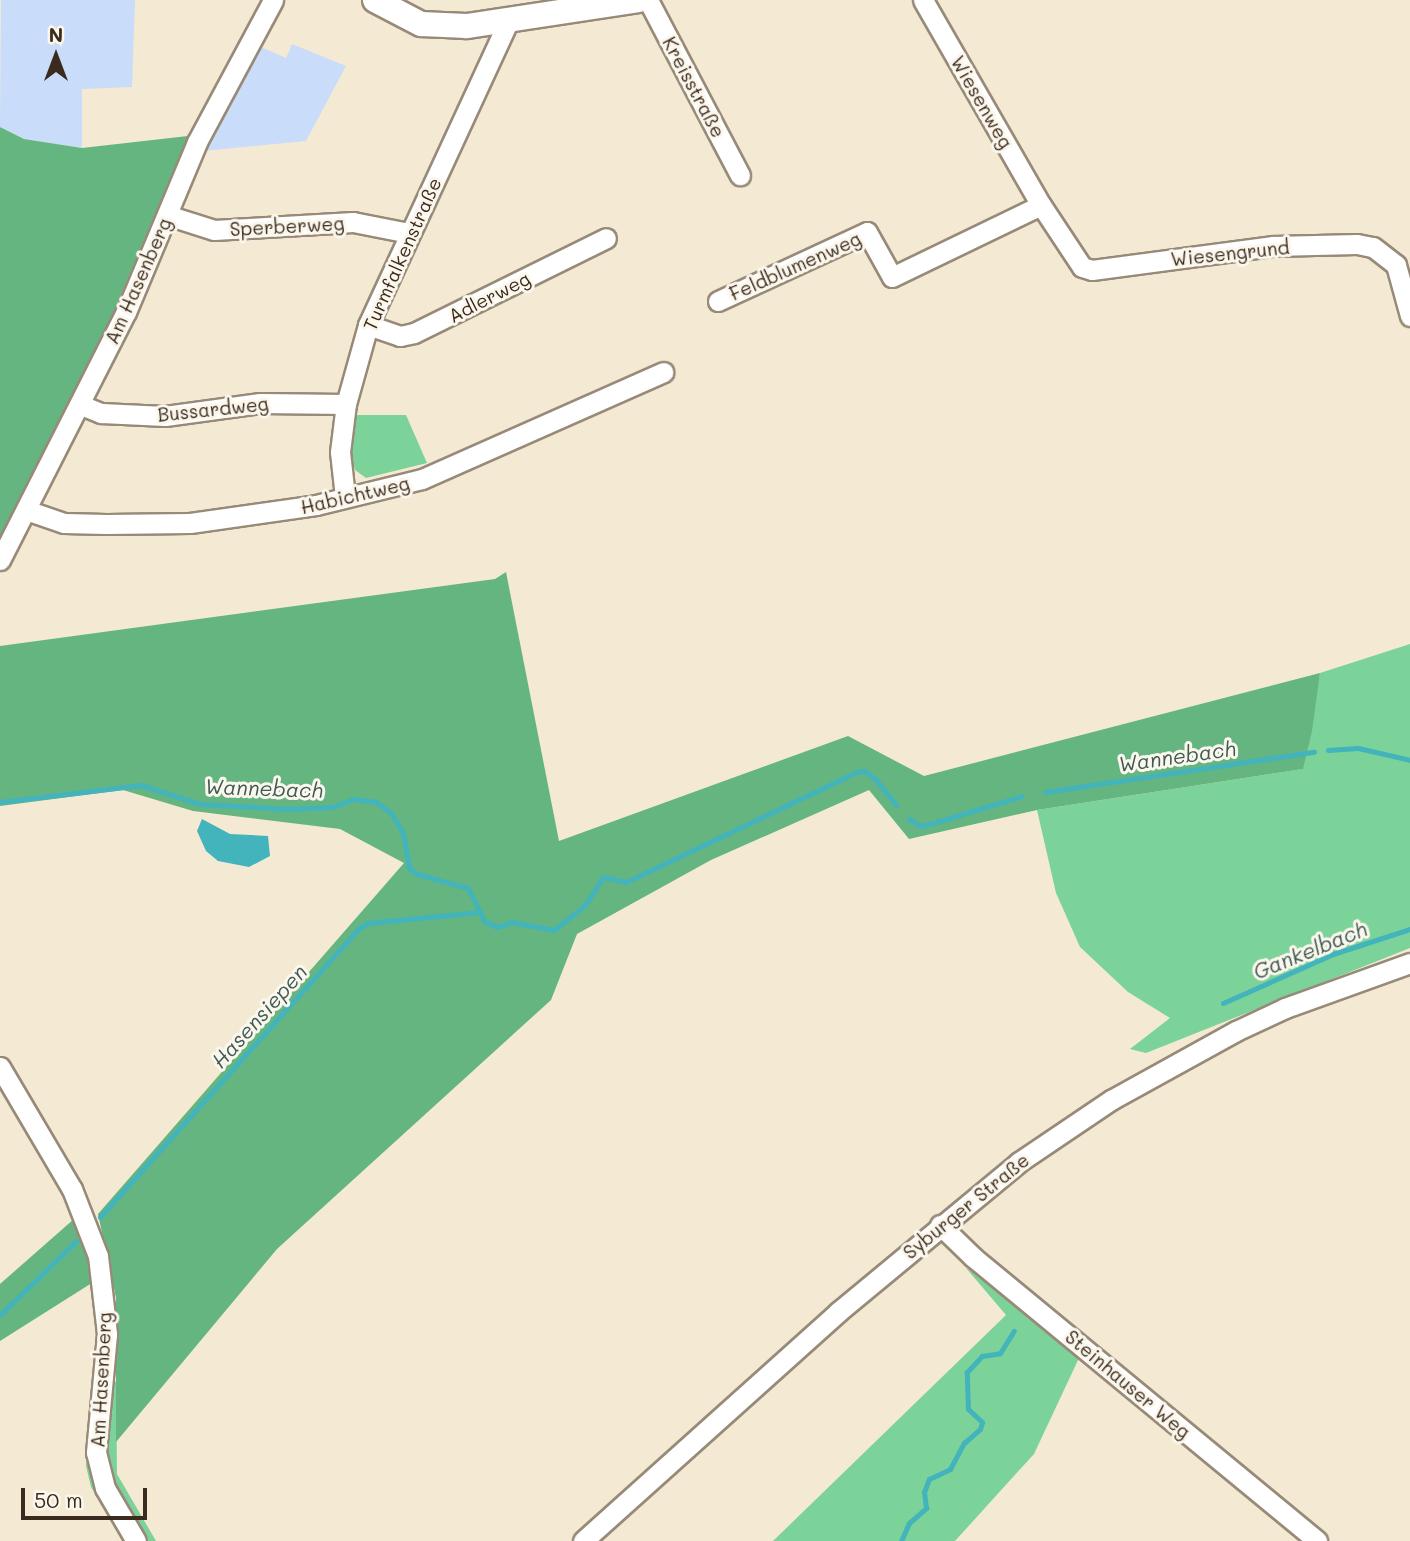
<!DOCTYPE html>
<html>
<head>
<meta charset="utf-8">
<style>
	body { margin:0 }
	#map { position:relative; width:1410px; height:1541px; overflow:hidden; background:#f4ead3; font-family:Mali,sans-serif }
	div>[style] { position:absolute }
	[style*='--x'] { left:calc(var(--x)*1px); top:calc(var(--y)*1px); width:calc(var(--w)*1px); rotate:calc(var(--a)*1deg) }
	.built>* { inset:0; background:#c9dcf9 }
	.green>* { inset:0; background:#7cd399 }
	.forest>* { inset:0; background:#65b581 }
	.water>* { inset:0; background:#43b3bc }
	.stream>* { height:5px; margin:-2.5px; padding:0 2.5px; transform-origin:2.5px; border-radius:2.5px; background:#43b3bc }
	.roads { filter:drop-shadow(2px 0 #988a78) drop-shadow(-2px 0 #988a78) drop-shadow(0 2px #988a78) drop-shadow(0 -2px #988a78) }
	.minor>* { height:19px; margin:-9.5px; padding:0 9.5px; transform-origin:9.5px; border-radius:9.5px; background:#fff }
	.major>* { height:24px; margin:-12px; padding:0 12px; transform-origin:12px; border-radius:12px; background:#fff }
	span { translate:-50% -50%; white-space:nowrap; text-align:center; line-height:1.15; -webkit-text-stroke:6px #fbf7ec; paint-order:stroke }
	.street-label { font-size:19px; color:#3b2a1e }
	.water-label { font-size:21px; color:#3e5a55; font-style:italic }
	.north { position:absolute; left:21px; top:21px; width:70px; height:70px; -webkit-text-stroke:5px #fbf7ec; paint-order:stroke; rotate:0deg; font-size:19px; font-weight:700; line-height:28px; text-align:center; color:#3b2a1e }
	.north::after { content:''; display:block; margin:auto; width:24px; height:32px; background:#3b2a1e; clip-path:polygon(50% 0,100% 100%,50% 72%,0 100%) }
	.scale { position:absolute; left:21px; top:1488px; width:126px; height:32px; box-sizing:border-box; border:4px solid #3b2a1e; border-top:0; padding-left:9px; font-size:21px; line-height:24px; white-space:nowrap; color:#3b2a1e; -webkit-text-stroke:5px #fbf7ec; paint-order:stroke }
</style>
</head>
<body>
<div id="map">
	<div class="built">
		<div style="clip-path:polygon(1px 0,135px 0,132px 87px,82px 89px,82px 148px,24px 139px,0 127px)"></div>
		<div style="clip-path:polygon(292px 44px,346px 66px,306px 141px,203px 151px,256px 45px,286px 58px)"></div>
	</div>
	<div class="green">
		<div style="clip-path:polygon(353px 415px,406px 415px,427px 463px,366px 478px,355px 470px,350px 456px)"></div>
		<div style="clip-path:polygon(1410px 644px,1410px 948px,1146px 1053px,1130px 1049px,1170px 1018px,1128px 992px,1080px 947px,1056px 893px,1037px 810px,1302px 769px,1320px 673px)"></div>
		<div style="clip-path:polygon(966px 1268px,996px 1285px,1079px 1358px,1034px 1454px,955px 1541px,773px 1541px,1006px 1315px)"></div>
		<div style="clip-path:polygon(116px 1381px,117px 1474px,156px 1541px,123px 1541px,91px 1487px,86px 1466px,90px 1415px)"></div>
	</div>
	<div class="forest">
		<div style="clip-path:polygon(0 127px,24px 139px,82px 148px,188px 136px,115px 309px,0 543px)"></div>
		<div style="clip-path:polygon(506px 572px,559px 841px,848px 736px,924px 776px,1320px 673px,1312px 731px,1303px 769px,1037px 810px,909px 839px,869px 790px,711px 860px,577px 934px,551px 1000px,277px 1249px,116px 1442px,116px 1298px,98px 1214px,404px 863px,340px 829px,193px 811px,123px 790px,0 806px,0 646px,495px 579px)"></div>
		<div style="clip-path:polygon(74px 1219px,95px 1281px,0 1341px,0 1284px)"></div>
	</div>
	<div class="water">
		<div style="clip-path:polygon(202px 819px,230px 834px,268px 836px,270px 856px,249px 867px,218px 861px,206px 851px,197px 831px)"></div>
	</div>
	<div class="stream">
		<div style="--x:1328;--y:750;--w:30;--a:-4"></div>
		<div style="--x:1358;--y:748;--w:53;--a:13"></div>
		<div style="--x:1045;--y:792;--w:272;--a:-8.5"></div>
		<div style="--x:0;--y:802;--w:142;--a:-6.9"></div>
		<div style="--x:141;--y:785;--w:62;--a:17.9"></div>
		<div style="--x:200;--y:804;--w:89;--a:3.2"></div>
		<div style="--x:289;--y:809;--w:43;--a:-2.7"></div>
		<div style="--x:332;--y:807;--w:23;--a:-20"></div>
		<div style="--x:354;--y:799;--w:22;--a:8"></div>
		<div style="--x:376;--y:802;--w:19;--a:36"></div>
		<div style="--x:391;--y:813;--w:23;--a:59"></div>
		<div style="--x:403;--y:833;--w:36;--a:80"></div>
		<div style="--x:409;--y:868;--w:10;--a:37"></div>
		<div style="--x:417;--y:874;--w:53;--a:15.4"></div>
		<div style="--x:468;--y:888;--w:37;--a:64"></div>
		<div style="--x:484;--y:921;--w:14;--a:25"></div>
		<div style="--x:497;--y:927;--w:16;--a:-18"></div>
		<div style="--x:512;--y:922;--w:43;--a:10.8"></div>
		<div style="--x:554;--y:930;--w:40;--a:-39"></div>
		<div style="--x:585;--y:905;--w:33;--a:-57"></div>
		<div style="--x:603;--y:877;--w:24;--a:12"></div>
		<div style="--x:626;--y:882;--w:256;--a:-25.5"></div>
		<div style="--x:857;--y:772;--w:8;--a:-7"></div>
		<div style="--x:865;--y:771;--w:14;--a:39"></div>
		<div style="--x:876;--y:780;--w:32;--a:51"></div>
		<div style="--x:909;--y:819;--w:13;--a:32"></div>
		<div style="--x:920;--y:826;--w:10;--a:-11"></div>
		<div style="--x:930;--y:824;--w:96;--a:-16.9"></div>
		<div style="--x:1223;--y:1003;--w:120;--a:-24"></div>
		<div style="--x:1333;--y:954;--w:81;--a:-18"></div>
		<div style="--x:100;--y:1217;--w:387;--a:-48.1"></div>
		<div style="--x:358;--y:929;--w:12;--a:-31"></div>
		<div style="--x:368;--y:923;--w:113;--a:-5.6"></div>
		<div style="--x:0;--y:1315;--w:106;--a:-44.2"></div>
		<div style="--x:901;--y:1541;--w:20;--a:-66"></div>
		<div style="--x:909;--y:1523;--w:23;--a:-41"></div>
		<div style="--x:926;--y:1508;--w:16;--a:-97"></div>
		<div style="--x:924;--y:1492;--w:14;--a:-69"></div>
		<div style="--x:929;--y:1479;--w:23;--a:-25"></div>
		<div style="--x:950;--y:1469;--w:30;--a:-62"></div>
		<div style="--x:964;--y:1443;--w:21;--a:-41"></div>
		<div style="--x:980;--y:1429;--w:7;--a:-74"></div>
		<div style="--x:982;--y:1422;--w:19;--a:-137"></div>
		<div style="--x:968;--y:1409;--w:37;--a:-92"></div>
		<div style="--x:967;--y:1372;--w:22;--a:-47"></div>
		<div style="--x:982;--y:1356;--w:18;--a:-9"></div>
		<div style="--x:1000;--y:1353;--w:26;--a:-58"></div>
	</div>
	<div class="roads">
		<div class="minor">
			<div style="--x:648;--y:0;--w:198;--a:62.3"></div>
			<div style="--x:923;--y:0;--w:237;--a:60.1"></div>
			<div style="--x:1041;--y:205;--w:74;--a:56.5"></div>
			<div style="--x:1082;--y:267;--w:10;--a:17"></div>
			<div style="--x:1092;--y:270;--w:183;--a:-7.6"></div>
			<div style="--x:1273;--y:246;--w:84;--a:-1.4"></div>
			<div style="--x:1357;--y:244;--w:16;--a:11"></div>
			<div style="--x:1373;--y:247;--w:29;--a:38"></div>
			<div style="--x:1396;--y:265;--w:53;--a:74.6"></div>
			<div style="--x:167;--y:215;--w:49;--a:17.7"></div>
			<div style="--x:214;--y:230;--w:139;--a:-3.3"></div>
			<div style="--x:353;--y:222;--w:57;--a:11.1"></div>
			<div style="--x:718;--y:301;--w:164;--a:-24.8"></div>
			<div style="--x:867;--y:232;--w:51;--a:60.9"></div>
			<div style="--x:892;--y:277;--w:165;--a:-25.8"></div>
			<div style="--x:368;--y:325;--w:34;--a:19"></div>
			<div style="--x:400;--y:336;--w:14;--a:-12"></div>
			<div style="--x:414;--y:333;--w:214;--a:-26.3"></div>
			<div style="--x:81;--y:405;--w:22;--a:22"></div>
			<div style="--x:101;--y:413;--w:64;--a:2.7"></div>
			<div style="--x:165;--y:416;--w:96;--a:-7.8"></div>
			<div style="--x:260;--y:403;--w:86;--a:0.7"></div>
			<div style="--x:345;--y:497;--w:45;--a:-96.3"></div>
			<div style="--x:340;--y:452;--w:48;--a:-82.9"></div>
			<div style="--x:346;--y:404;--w:82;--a:-74.4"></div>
			<div style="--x:368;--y:325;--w:334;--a:-65.2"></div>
			<div style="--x:26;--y:510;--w:40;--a:18.9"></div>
			<div style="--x:64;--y:523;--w:42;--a:1.4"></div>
			<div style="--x:106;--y:524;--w:84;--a:-0.7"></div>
			<div style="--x:190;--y:523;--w:127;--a:-8.1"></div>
			<div style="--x:316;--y:505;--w:109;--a:-13.8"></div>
			<div style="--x:422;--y:479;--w:264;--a:-23.9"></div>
			<div style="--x:0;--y:560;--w:278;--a:-63.1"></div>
			<div style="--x:126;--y:312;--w:184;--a:-67.3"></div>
			<div style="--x:197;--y:142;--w:161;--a:-61.8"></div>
			<div style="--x:0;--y:1067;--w:142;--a:59.5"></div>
			<div style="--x:72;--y:1189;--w:72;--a:68.8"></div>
			<div style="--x:98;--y:1256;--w:79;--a:83.4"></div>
			<div style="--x:107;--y:1334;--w:119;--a:95.3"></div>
			<div style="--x:96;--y:1452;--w:37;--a:76"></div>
			<div style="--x:105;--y:1488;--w:61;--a:59.7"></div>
			<div style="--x:940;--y:1225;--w:46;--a:44.1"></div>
			<div style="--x:973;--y:1257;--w:446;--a:39.5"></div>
			<div style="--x:583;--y:1541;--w:343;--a:-41.9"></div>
			<div style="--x:838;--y:1312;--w:235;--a:-39.6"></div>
			<div style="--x:1019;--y:1162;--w:111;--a:-34"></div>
			<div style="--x:1111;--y:1100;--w:143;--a:-28.9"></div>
			<div style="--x:1236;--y:1031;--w:54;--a:-25.1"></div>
			<div style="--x:1285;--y:1008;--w:133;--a:-19.8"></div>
		</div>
		<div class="major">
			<div style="--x:375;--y:0;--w:52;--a:27.6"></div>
			<div style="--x:421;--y:24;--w:46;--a:2.5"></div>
			<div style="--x:467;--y:26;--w:173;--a:-8.6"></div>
		</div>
	</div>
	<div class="street-label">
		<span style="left:694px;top:87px;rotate:62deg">Kreisstraße</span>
		<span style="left:982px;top:102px;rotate:60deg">Wiesenweg</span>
		<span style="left:287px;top:226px;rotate:-3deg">Sperberweg</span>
		<span style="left:1230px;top:253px;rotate:-6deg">Wiesengrund</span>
		<span style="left:402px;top:254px;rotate:-66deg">Turmfalkenstraße</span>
		<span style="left:795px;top:266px;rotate:-24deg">Feldblumenweg</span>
		<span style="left:138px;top:281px;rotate:-66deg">Am Hasenberg</span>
		<span style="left:489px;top:297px;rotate:-27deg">Adlerweg</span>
		<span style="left:213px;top:409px;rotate:-6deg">Bussardweg</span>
		<span style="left:355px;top:495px;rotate:-13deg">Habichtweg</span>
		<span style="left:966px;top:1206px;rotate:-39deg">Syburger Straße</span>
		<span style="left:101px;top:1380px;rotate:-87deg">Am Hasenberg</span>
		<span style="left:1128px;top:1384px;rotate:40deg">Steinhauser Weg</span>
	</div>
	<div class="water-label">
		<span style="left:1177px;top:756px;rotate:-8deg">Wannebach</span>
		<span style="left:264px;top:788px;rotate:2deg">Wannebach</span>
		<span style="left:1310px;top:950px;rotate:-22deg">Gankelbach</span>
		<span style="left:259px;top:1016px;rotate:-48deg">Hasensiepen</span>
	</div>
	<div class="north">N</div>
	<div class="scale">50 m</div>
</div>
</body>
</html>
